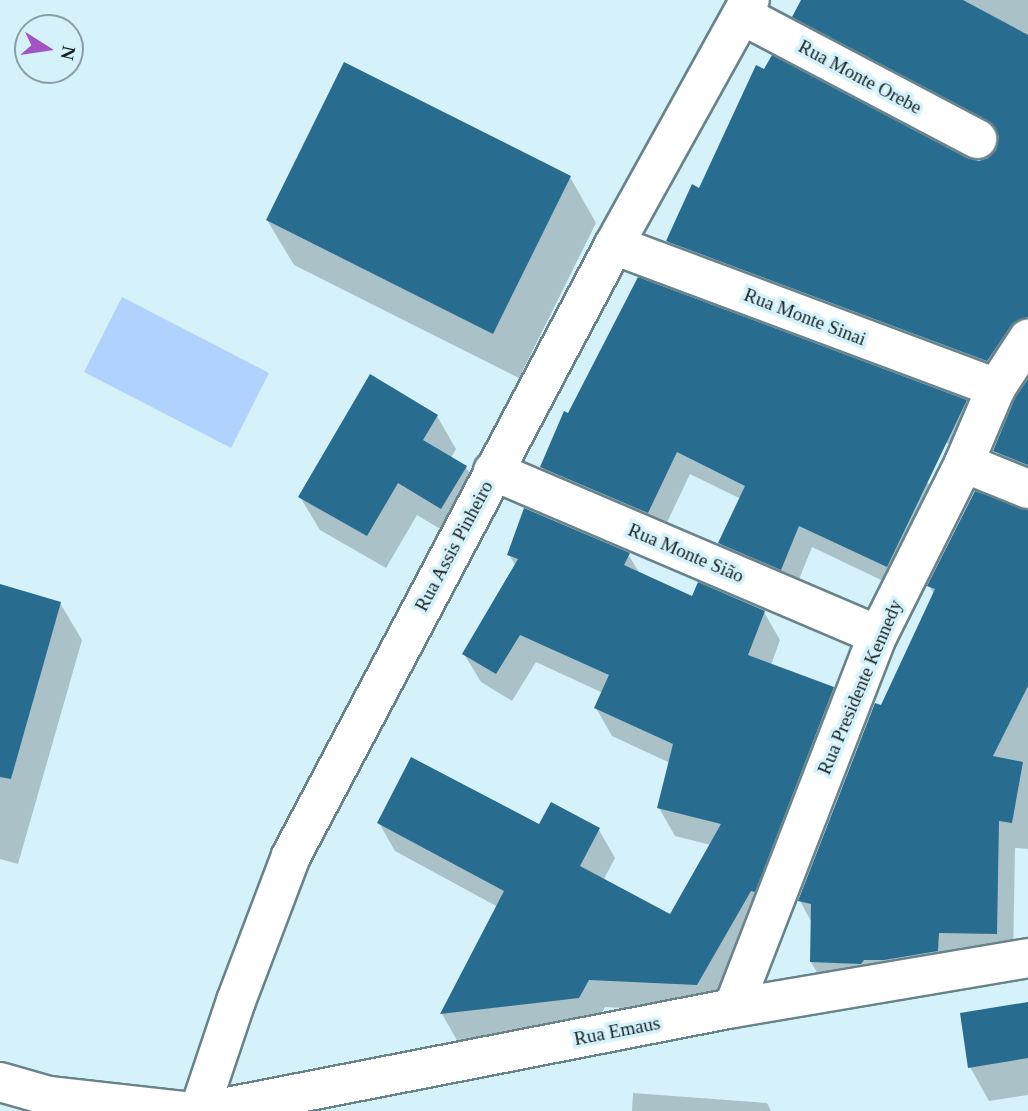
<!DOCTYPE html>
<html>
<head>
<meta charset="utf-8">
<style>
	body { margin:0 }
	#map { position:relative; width:1028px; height:1111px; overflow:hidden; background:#d5f2fa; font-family:Georgia,serif }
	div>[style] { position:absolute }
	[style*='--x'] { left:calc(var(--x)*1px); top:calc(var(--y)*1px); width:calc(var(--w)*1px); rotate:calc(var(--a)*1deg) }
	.water>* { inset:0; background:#b0d2fd }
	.shadow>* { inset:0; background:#0003 }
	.building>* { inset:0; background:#286d90 }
	.roads { filter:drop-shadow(2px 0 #68838a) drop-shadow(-2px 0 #68838a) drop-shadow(0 2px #68838a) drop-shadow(0 -2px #68838a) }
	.street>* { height:38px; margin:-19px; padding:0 19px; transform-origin:19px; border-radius:19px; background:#fff }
	.secondary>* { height:38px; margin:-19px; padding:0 19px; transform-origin:19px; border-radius:19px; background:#fff }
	span { translate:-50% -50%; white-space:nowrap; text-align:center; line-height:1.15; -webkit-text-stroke:7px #d5f2fa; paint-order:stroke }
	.street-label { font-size:19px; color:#162123 }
	.north { position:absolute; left:14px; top:14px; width:70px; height:70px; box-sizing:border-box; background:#d5f2fa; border:2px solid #899ea4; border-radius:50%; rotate:102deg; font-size:19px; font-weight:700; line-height:28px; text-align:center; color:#162123 }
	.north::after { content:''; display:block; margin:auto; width:24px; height:32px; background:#a253c4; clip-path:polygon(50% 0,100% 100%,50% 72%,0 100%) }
</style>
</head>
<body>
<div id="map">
	<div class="water">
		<div style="clip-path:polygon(122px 297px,269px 373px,231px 448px,84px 372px)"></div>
	</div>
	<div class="shadow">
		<div style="clip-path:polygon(803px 0,1028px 0,1028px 347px,1001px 384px,681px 264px,668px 241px,700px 190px,966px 160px,979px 163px,989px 159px,998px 151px,1000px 141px,808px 40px,794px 17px)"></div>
		<div style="clip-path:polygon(570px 177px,596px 223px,519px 378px,294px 265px,267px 220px)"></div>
		<div style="clip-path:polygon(639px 280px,966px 402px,979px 424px,967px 452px,870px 409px,854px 441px,929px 484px,942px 506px,900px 589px,812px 547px,794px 592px,733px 565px,720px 543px,741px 499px,690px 474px,661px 535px,555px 490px,542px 467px,565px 414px,569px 415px)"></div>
		<div style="clip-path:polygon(1028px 382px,1028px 480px,1009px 472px,996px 448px)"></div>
		<div style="clip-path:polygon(437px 416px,456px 449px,451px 458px,466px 467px,485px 500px,460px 541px,417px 515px,386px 568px,320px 530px,300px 497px)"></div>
		<div style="clip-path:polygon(1028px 541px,1028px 849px,1015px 848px,1013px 962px,828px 991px,811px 962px,812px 923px,800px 901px,934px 594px,929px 586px)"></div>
		<div style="clip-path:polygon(628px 554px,640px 574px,693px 598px,764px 612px,780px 640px,771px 665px,833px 689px,849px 717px,713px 1013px,605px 1007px,595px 1026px,458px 1042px,442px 1014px,498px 907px,395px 851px,379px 823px,599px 830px,615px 858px,603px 881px,671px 917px,711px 845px,675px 836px,659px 808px,670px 763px,612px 736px,596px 708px,603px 693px,536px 662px,512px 701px,481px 682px,464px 654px,516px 566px,509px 555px)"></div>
		<div style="clip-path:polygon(0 586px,60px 603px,82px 640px,18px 864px,0 859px)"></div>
		<div style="clip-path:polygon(1028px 1004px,1028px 1095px,989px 1101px,970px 1067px)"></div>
		<div style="clip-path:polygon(633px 1093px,767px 1103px,771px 1111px,632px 1111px)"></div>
	</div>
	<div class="building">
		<div style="clip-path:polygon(801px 0,963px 0,1028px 35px,1028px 317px,1018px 320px,1010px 327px,987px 361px,666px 241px,692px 184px,699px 188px,756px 65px,764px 69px,772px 55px,967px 158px,979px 161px,988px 158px,996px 150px,999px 137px,995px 127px,987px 120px,792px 17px)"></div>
		<div style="clip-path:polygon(344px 62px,571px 176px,493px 334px,266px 220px)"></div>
		<div style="clip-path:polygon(638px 277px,967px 400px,887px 567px,799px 526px,781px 570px,718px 543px,745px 486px,677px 452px,648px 513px,540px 467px,564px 411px,568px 413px)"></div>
		<div style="clip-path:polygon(370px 374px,438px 415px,423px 440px,467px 466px,441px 509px,398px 483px,367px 536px,298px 497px)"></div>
		<div style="clip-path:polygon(1028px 379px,1028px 465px,993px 451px,1015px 398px)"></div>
		<div style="clip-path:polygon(975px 491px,1028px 510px,1028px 686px,993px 756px,1023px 762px,1012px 823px,999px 821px,997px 934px,939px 933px,938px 951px,884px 960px,864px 960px,861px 964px,810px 962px,811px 904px,798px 901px,875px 703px,881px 705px,935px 589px,927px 586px)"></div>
		<div style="clip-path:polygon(524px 508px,630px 553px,624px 565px,692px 596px,698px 582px,765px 611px,748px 655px,834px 687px,755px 892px,751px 891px,697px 985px,589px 980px,579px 998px,440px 1014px,504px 891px,377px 823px,411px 757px,539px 824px,551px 802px,600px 828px,580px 866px,670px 914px,721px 824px,657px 808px,673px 744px,594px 708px,609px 675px,520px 635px,496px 674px,462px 654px,518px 559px,507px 555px)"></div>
		<div style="clip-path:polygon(0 584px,61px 602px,11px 779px,0 777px)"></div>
		<div style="clip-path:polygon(1028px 1002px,1028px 1058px,968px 1068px,960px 1013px)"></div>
	</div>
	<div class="roads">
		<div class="street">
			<div style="--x:742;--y:15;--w:266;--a:27.8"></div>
			<div style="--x:614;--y:245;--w:408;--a:20.5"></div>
			<div style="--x:964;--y:463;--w:69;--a:22.1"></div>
			<div style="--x:493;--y:471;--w:418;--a:23.1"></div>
			<div style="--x:733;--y:1008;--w:400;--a:-68.8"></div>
			<div style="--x:878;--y:635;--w:192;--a:-63.4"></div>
			<div style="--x:964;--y:463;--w:82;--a:-66.9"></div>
			<div style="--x:996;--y:388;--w:59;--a:-56.9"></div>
			<div style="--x:199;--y:1111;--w:116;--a:-71.4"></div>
			<div style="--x:236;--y:1001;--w:155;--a:-69.2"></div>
			<div style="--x:291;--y:856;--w:691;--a:-62.14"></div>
			<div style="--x:614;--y:245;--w:280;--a:-61"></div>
		</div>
		<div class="secondary">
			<div style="--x:0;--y:1082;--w:51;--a:15.9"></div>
			<div style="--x:49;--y:1096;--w:137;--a:6.3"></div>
			<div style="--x:207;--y:1111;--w:536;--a:-11.08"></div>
			<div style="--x:733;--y:1008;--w:299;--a:-9.6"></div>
		</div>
	</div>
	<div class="street-label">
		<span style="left:860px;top:77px;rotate:28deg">Rua Monte Orebe</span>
		<span style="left:805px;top:317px;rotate:21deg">Rua Monte Sinai</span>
		<span style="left:454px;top:546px;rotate:-62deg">Rua Assis Pinheiro</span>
		<span style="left:686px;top:553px;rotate:23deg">Rua Monte Sião</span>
		<span style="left:860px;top:687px;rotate:-67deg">Rua Presidente Kennedy</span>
		<span style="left:617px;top:1031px;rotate:-11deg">Rua Emaus</span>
	</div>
	<div class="north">N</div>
</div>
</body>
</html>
